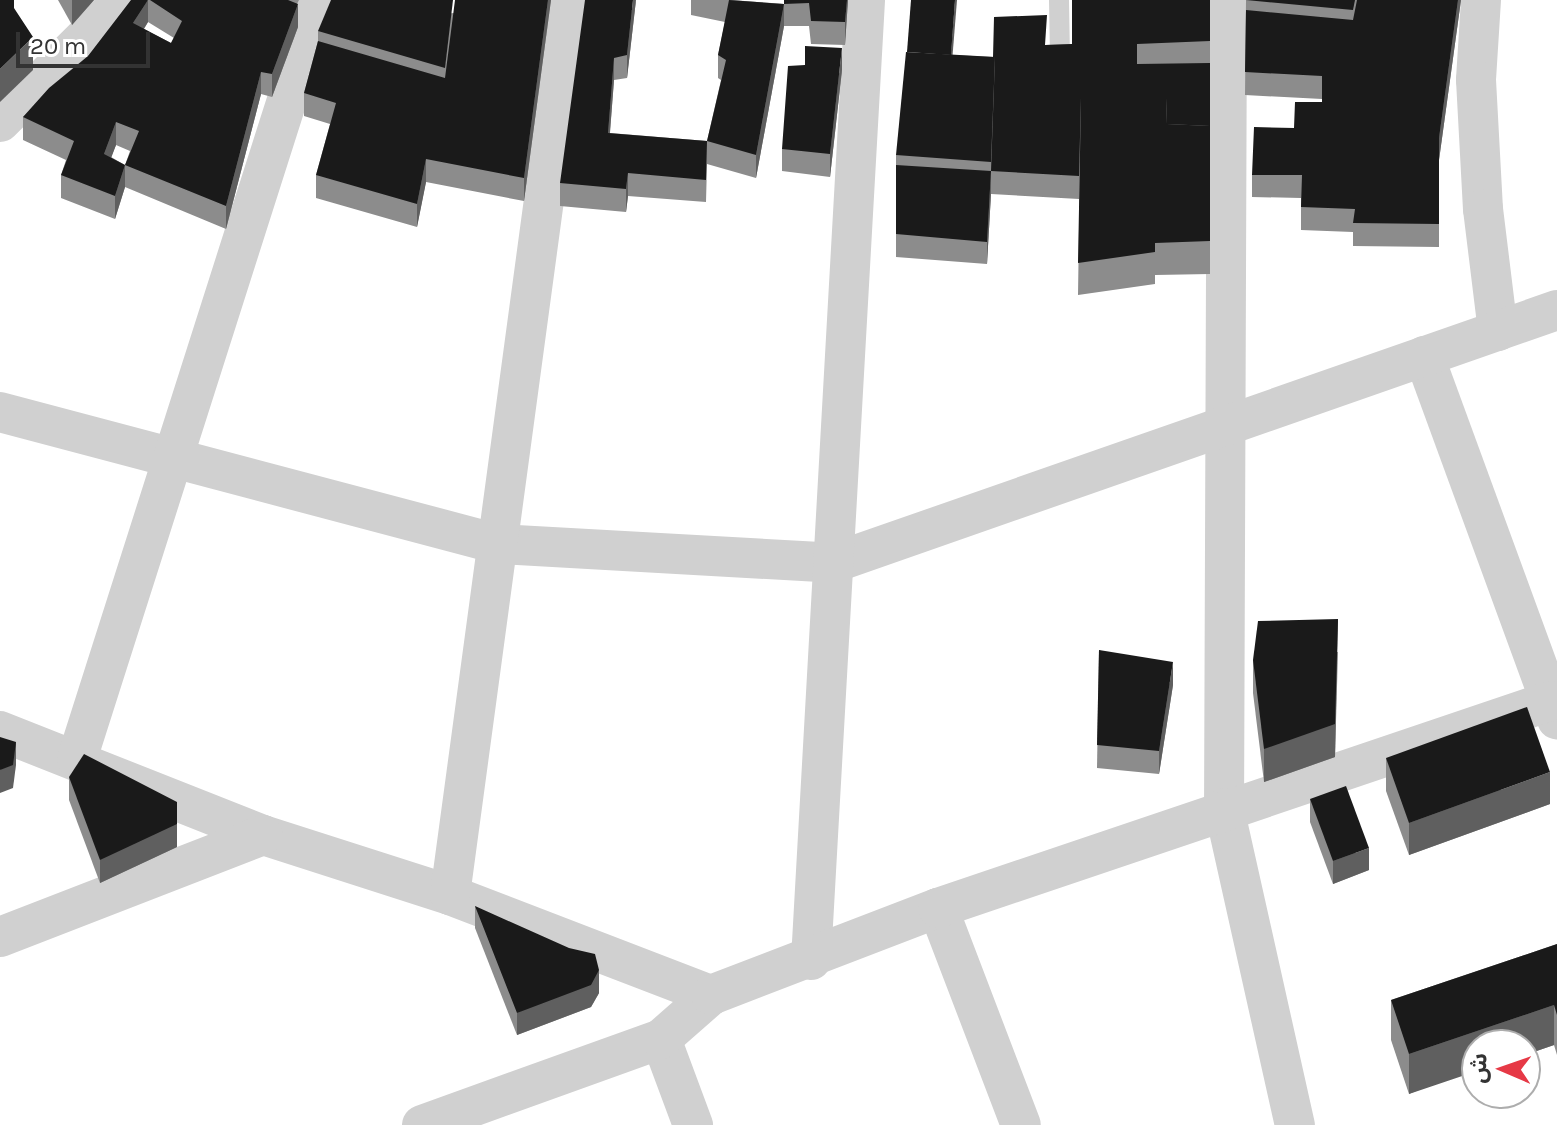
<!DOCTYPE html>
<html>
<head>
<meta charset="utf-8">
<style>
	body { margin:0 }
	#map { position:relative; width:1557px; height:1125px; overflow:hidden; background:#fff; font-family:Karla,"Noto Sans Arabic",sans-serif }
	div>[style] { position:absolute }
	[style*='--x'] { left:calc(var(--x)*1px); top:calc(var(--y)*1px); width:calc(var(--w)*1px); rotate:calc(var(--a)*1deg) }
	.lane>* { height:20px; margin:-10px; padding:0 10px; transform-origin:10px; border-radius:10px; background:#d0d0d0 }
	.street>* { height:40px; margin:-20px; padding:0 20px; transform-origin:20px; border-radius:20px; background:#d0d0d0 }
	.wall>* { inset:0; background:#8c8c8c }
	.shaded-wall>* { inset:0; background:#5f5f5f }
	.building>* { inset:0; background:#1a1a1a }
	span { translate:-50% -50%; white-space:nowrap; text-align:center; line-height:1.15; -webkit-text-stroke:8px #fff; paint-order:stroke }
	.north { position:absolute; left:1461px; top:1029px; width:80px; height:80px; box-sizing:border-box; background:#fff; border:2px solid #adadad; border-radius:50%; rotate:272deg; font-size:22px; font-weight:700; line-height:32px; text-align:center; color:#333 }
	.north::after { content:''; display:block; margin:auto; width:28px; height:36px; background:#e63946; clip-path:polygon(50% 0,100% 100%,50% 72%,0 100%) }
	.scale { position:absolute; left:16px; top:32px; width:134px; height:36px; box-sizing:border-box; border:4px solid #333; border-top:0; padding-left:10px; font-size:24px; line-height:28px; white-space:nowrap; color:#333; -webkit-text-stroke:6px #fff; paint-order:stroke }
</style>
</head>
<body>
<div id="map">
	<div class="lane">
		<div style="--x:1059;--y:0;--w:56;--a:89"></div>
	</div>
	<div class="street">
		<div style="--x:1227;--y:0;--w:808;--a:90.21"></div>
		<div style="--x:1224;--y:808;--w:325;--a:77.4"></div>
		<div style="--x:1481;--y:0;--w:80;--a:93.6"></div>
		<div style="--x:1476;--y:80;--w:129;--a:86.9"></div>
		<div style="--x:1483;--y:209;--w:123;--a:83"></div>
		<div style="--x:0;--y:122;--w:173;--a:-44.8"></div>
		<div style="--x:1424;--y:356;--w:387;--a:69.9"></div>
		<div style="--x:0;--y:412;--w:515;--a:14.85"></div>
		<div style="--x:498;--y:544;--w:336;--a:3.2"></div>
		<div style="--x:833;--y:563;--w:767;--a:-19.26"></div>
		<div style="--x:0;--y:731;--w:283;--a:21.6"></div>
		<div style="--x:263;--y:835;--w:196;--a:17.8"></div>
		<div style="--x:450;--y:895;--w:280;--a:21"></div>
		<div style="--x:77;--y:759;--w:797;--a:-72.32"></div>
		<div style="--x:450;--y:895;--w:903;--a:-82.3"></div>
		<div style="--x:938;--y:908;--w:232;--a:69.1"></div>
		<div style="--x:0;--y:937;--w:282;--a:-21.2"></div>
		<div style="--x:811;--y:960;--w:962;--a:-86.78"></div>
		<div style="--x:661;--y:1039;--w:92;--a:69.6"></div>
		<div style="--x:422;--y:1125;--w:254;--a:-19.8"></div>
		<div style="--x:661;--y:1039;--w:67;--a:-41.3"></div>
		<div style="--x:711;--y:995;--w:243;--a:-21"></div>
		<div style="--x:938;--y:908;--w:646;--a:-18.69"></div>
	</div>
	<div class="wall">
		<div style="clip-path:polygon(58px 0,94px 0,72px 25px)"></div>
		<div style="clip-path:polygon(evenodd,148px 0,299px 0,297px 4px,298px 27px,272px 97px,261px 94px,226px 229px,125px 187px,115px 219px,61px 198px,61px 175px,66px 160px,23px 140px,23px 117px,148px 0,148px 22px,174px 38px,171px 43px,144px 29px,148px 22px,148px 0,116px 145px,130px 151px,125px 165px,111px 157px,116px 145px)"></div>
		<div style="clip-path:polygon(551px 0,524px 201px,426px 182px,417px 227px,316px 198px,316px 175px,330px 124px,304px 116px,304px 93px,318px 41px,318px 31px)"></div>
		<div style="clip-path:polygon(636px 0,627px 78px,614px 80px,610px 133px,707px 141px,721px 80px,718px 78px,718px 55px,725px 22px,691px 15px,691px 0,732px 0,784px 4px,784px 0,848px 0,845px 45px,811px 44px,809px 26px,784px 26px,756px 178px,707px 164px,706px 202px,628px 196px,626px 212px,560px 206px,560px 183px)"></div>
		<div style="clip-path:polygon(1210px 0,1210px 274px,1155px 275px,1155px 284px,1078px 295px,1080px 161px,1079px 199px,991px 194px,987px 264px,896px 257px,896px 155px,953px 55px,993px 57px,1046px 45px,1072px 44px)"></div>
		<div style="clip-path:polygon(1246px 0,1461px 0,1439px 160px,1439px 247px,1353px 246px,1353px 232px,1301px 230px,1301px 198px,1252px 197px,1252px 175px,1294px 128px,1322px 102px,1322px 99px,1245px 95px)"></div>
		<div style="clip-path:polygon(842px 70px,830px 177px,782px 171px,782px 149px)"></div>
		<div style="clip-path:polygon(1099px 650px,1173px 685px,1159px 774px,1097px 768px)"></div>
		<div style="clip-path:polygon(1338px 652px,1335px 757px,1264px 782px,1253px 693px,1253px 660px)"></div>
		<div style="clip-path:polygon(1386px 758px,1550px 804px,1409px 855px,1386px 791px)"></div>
		<div style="clip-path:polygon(69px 777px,177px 847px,100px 883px,69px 800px)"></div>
		<div style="clip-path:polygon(1310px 799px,1369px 870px,1333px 884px,1310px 822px)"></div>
		<div style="clip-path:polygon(475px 906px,599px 993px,591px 1007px,517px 1035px,475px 928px)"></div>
		<div style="clip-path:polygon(1557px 944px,1557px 1055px,1554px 1045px,1525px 1055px,1525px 1045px,1409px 1094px,1391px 1040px,1391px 1000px)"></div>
	</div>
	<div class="shaded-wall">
		<div style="clip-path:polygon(72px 0,94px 0,72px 25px)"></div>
		<div style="clip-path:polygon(148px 0,148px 22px,133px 46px,133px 23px)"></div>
		<div style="clip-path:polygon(548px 0,551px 0,524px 201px,524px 178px)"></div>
		<div style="clip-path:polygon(633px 0,636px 0,627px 78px,627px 55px)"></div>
		<div style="clip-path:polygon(847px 0,848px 0,845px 45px,845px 22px)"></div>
		<div style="clip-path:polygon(955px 0,957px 0,950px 87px,950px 65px)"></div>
		<div style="clip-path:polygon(1458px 0,1461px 0,1439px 160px,1439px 138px)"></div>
		<div style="clip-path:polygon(298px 4px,298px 27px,272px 97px,272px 74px)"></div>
		<div style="clip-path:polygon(784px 4px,784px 26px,756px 178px,756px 155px)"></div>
		<div style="clip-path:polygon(33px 37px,33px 70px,0 102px,0 69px)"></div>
		<div style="clip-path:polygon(842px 48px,842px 70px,830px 177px,830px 154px)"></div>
		<div style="clip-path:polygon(614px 58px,614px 80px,608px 156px,608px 133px)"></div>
		<div style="clip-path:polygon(261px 72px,261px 94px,226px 229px,226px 206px)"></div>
		<div style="clip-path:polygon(116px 122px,116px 145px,104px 177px,104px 154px)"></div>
		<div style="clip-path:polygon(426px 159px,426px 182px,417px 227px,417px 204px)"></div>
		<div style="clip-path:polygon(125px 165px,125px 187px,115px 219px,115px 196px)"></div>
		<div style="clip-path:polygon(991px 171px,991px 194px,987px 264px,987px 242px)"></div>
		<div style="clip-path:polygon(628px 173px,628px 196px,626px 212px,626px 189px)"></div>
		<div style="clip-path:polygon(1338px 619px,1335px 757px,1264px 782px,1264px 749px)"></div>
		<div style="clip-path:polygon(1173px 662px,1173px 685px,1159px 774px,1159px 751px)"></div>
		<div style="clip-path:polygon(16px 742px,16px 765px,13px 788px,0 793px,0 770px)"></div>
		<div style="clip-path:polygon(1550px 772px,1550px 804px,1409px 855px,1409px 823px)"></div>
		<div style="clip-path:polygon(177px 802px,177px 847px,100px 883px,100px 860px)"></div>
		<div style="clip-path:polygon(1369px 848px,1369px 870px,1333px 884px,1333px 861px)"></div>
		<div style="clip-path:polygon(599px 970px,599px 993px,591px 1007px,517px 1035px,517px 1013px)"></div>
		<div style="clip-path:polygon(1554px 1005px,1554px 1045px,1525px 1055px,1525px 1045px,1477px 1045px,1477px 1071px,1409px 1094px,1409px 1054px)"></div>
	</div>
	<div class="building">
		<div style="clip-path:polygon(0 0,14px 0,14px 8px,33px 37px,0 69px)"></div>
		<div style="clip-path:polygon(evenodd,131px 0,148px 0,133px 23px,171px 43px,182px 21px,150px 0,288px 0,298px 4px,272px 74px,261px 72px,226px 206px,125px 165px,115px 196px,61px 175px,74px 141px,23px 117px,49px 88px,88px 56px,131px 0,116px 122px,139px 131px,125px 165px,104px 154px,116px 122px)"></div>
		<div style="clip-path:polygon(331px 0,453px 0,445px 68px,318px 31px)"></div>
		<div style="clip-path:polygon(455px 0,548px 0,524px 178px,426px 159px,417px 204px,316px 175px,336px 103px,304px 93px,318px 41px,445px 78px)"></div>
		<div style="clip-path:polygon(585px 0,633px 0,627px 55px,614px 58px,608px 133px,707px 141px,726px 60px,718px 55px,729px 0,784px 4px,756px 155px,707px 141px,706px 180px,628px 173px,626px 189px,560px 183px)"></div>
		<div style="clip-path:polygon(784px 0,847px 0,845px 22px,811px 21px,809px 3px,784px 4px)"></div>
		<div style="clip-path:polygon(911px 0,955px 0,951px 55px,907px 52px)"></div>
		<div style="clip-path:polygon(1072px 0,1210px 0,1210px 41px,1137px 44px,1137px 64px,1210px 63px,1210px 126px,1167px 124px,1166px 98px,1081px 98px,1079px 176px,991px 171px,995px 57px,993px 57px,994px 17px,1047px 15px,1045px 45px,1072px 44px)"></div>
		<div style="clip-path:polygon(1246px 0,1355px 0,1353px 10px)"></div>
		<div style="clip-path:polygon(1357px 0,1458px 0,1439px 138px,1439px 224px,1353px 223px,1355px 209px,1301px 207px,1302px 175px,1252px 175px,1254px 127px,1294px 128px,1295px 102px,1322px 102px,1322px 76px,1245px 72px,1246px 10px,1353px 20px)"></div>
		<div style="clip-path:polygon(805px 46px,842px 48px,830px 154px,782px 149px,788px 66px,805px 65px)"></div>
		<div style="clip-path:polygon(906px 52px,995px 57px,991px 162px,896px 155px)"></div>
		<div style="clip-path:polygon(1081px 98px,1166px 98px,1167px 124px,1210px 126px,1210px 241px,1155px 243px,1155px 252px,1078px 263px)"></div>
		<div style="clip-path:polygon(896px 165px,991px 171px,987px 242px,896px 234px)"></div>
		<div style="clip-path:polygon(1338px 619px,1335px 724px,1264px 749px,1253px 660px,1258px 621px)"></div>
		<div style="clip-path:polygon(1099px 650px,1173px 662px,1159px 751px,1097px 745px)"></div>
		<div style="clip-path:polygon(1527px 707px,1550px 772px,1409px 823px,1386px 758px)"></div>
		<div style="clip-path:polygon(0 737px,16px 742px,13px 765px,0 770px)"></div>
		<div style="clip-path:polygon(84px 754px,177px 802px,177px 824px,100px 860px,69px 777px)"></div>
		<div style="clip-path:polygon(1346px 786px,1369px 848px,1333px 861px,1310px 799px)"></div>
		<div style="clip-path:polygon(475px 906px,569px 948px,595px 954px,599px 970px,591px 985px,517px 1013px)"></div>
		<div style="clip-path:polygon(1557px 944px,1557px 1015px,1554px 1005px,1409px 1054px,1391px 1000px)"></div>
	</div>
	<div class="north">ش</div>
	<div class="scale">20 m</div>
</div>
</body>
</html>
